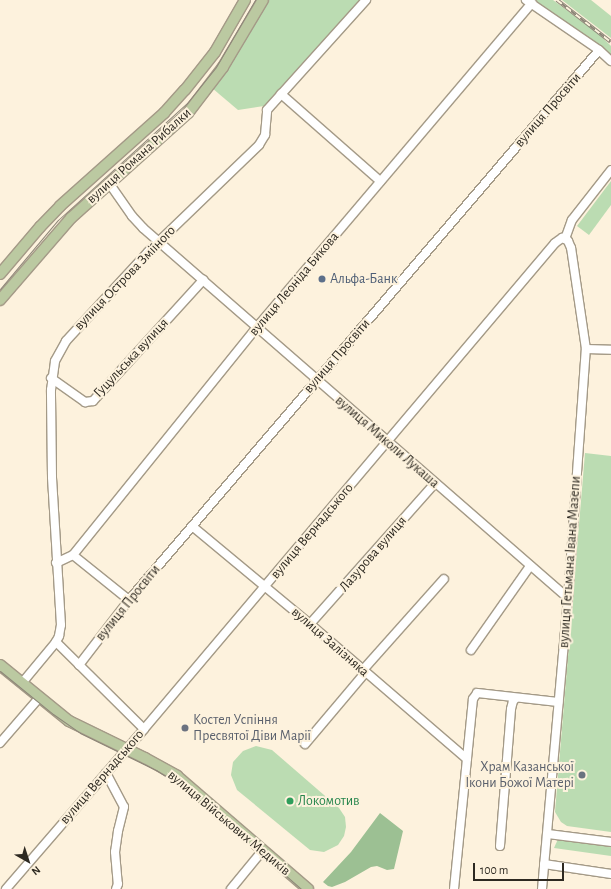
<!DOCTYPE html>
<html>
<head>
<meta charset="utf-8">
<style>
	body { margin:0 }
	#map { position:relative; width:611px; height:889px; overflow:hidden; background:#fdf2dd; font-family:"Alegreya Sans",sans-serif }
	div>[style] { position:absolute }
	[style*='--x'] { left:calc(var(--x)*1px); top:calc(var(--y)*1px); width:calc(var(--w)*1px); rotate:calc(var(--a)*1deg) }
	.green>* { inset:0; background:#bbdcb2 }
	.forest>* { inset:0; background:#9cc093 }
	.roads { filter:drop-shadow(1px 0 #a49a87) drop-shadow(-1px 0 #a49a87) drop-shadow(0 1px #a49a87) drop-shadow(0 -1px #a49a87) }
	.minor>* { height:8px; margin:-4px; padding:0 4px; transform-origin:4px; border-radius:4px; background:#fff }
	.major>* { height:10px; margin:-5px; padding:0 5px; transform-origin:5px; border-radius:5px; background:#bbc9a1 }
	.tram>* { height:1px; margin:-0.5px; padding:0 0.5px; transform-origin:0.5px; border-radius:0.5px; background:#8d8678 }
	.rail>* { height:3.5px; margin-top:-1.75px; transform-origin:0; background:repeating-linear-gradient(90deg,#fdf2dd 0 6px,#8d8678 0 12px); box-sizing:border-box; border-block:1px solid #8d8678 }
	.dots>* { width:11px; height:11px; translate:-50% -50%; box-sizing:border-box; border:2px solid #fdf2dd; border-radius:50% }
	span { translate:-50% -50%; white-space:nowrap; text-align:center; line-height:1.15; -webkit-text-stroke:4px #fdf2dd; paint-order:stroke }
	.street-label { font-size:14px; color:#2d2921 }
	.service-label { font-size:14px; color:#4e5e75 }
	.left { translate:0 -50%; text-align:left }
	.worship-label { font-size:14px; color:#5b616d }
	.right { translate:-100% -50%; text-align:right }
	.leisure-label { font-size:14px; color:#27864d }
	.north { position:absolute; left:8px; top:841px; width:40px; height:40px; -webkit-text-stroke:3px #fdf2dd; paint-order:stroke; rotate:141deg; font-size:11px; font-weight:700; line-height:16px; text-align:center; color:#2d2921 }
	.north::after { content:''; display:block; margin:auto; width:14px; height:18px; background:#2d2921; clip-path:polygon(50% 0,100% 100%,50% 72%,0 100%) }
	.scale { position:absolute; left:473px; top:863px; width:91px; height:18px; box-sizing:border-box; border:2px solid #2d2921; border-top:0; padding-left:5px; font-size:12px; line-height:14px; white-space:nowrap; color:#2d2921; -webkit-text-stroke:3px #fdf2dd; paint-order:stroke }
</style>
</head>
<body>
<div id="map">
	<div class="green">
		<div style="clip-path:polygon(266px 0,363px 0,264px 106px,238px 110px,212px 88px)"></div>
		<div style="clip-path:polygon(529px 0,553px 0,598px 33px,611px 46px,611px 59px)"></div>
		<div style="clip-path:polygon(562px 0,591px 0,611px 16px,611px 38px)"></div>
		<div style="clip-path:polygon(611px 181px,611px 205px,589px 235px,577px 226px)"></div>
		<div style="clip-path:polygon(585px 453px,611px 456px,611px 832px,567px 826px,561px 822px,555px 812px)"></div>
		<div style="clip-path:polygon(256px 746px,272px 750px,339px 808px,345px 817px,346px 827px,344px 836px,338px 845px,324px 852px,310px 850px,237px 790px,231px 775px,233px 762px,243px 751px)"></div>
		<div style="clip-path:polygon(558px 839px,590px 841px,611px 847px,611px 856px,554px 848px)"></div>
	</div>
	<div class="forest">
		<div style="clip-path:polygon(380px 813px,403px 831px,394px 869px,387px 870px,377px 866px,371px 867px,345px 882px,332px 887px,328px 886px,323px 882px,351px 852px)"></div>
	</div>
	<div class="roads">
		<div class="minor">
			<div style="--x:526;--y:0;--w:88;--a:34.4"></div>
			<div style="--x:599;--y:50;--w:16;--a:43"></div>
			<div style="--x:281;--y:94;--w:132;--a:41.3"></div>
			<div style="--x:109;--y:183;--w:40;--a:55.1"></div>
			<div style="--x:132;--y:216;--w:16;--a:47"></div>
			<div style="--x:143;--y:228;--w:563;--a:41.04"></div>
			<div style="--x:565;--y:239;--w:20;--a:-70"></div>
			<div style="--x:572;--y:220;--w:63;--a:-52"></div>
			<div style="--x:586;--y:349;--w:25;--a:2"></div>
			<div style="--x:51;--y:378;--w:42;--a:35.2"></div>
			<div style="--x:85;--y:402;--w:8;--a:-7"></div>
			<div style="--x:93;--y:401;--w:164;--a:-47.7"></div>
			<div style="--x:192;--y:526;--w:153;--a:39.7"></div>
			<div style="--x:310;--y:624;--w:207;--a:40.7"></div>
			<div style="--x:73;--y:555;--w:72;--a:38.8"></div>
			<div style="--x:56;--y:563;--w:19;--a:-25"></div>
			<div style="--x:73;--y:555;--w:293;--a:-51.1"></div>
			<div style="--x:257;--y:327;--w:425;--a:-49.7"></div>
			<div style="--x:310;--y:624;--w:188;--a:-48.4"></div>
			<div style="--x:471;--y:650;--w:103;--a:-54.9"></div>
			<div style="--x:79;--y:665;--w:82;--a:-52.4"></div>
			<div style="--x:129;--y:600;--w:723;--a:-49.48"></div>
			<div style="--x:362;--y:671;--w:123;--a:-48.3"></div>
			<div style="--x:22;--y:683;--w:53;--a:-50.3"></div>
			<div style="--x:144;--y:729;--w:124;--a:-135.3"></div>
			<div style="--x:56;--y:642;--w:7;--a:-63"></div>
			<div style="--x:59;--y:636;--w:11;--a:-80"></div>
			<div style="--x:61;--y:625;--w:148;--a:-93.5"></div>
			<div style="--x:52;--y:477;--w:87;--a:-90.7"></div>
			<div style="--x:51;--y:390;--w:29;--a:-82"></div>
			<div style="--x:55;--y:361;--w:23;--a:-61"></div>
			<div style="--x:66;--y:341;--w:121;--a:-47.3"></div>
			<div style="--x:148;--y:252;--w:154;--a:-43.9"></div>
			<div style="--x:259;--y:145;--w:12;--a:-59"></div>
			<div style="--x:265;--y:135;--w:25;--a:-85"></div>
			<div style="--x:267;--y:110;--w:148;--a:-48"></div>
			<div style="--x:0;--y:743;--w:60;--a:-49.1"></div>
			<div style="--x:305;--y:744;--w:93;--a:-49.8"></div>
			<div style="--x:106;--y:773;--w:38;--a:62"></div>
			<div style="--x:124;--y:807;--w:25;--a:104"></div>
			<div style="--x:118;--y:831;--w:21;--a:98"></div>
			<div style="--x:115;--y:852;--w:32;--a:85"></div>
			<div style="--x:118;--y:884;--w:5;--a:112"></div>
			<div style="--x:548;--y:834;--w:64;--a:7.2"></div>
			<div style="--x:500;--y:846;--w:137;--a:-85.4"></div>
			<div style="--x:511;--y:709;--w:8;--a:-76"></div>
			<div style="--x:513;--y:701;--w:4;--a:-45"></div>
			<div style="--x:544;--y:864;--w:68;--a:8.5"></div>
			<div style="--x:6;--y:889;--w:211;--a:-49.2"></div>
			<div style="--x:144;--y:729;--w:636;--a:-49.78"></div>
			<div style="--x:555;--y:243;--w:9;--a:-36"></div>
			<div style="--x:562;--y:238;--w:3;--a:18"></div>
			<div style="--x:231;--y:889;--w:50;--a:-50.6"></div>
			<div style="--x:454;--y:889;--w:191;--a:-84.3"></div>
			<div style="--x:473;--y:699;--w:7;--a:-56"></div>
			<div style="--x:477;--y:693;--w:82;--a:6.3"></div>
			<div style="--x:542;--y:889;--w:292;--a:-84.9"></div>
			<div style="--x:568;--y:598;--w:250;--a:-85.9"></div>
			<div style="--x:586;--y:349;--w:102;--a:-98.4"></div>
			<div style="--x:571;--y:248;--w:8;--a:-113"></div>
			<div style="--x:568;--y:241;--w:4;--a:-146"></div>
		</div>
		<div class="major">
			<div style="--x:0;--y:274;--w:62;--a:-49.6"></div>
			<div style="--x:40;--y:227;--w:29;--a:-46"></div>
			<div style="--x:60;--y:206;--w:140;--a:-41.8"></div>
			<div style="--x:164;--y:113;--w:31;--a:-48"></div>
			<div style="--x:185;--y:90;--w:48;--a:-51.7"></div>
			<div style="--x:215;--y:52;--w:60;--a:-60"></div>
			<div style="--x:0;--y:300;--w:108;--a:-49.1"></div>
			<div style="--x:71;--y:218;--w:157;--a:-41.9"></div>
			<div style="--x:188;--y:113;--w:58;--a:-52.7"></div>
			<div style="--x:223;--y:67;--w:78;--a:-59.2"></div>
			<div style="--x:0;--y:665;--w:89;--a:39.1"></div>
			<div style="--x:69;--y:721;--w:85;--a:26"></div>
			<div style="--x:145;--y:758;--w:37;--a:29"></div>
			<div style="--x:177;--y:776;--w:173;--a:40.8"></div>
		</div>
	</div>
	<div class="tram">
		<div style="--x:0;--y:289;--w:90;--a:-50"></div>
		<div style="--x:58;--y:220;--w:174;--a:-42.2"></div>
		<div style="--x:187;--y:103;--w:46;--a:-51.1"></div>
		<div style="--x:216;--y:67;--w:78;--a:-59.8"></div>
		<div style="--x:0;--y:671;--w:68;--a:39.1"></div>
		<div style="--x:53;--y:714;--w:33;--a:35"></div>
		<div style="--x:80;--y:733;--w:85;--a:26"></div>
		<div style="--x:156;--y:770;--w:40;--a:32.9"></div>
		<div style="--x:190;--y:792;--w:147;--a:41.1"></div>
	</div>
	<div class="rail">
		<div style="--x:557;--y:0;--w:68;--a:37.9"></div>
	</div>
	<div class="dots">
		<div style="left:322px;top:279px;background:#5c6f8a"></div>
		<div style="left:185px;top:728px;background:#6b7280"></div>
		<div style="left:582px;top:775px;background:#6b7280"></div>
		<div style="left:290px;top:801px;background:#2e9e5b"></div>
	</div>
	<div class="street-label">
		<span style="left:548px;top:110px;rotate:-49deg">вулиця Просвіти</span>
		<span style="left:139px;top:156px;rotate:-42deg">вулиця Романа Рибалки</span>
		<span style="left:125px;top:278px;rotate:-46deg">вулиця Острова Зміїного</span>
		<span style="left:294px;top:284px;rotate:-50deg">вулиця Леоніда Бикова</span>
		<span style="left:337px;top:356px;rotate:-49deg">вулиця Просвіти</span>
		<span style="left:131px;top:358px;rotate:-47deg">Гуцульська вулиця</span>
		<span style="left:387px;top:442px;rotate:41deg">вулиця Миколи Лукаша</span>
		<span style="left:312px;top:531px;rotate:-50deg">вулиця Вернадського</span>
		<span style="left:373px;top:554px;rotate:-49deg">Лазурова вулиця</span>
		<span style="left:570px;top:562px;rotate:-86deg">вулиця Гетьмана Івана Мазепи</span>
		<span style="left:128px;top:603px;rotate:-51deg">вулиця Просвіти</span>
		<span style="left:330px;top:642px;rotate:41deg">вулиця Залізняка</span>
		<span style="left:102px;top:777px;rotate:-49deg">вулиця Вернадського</span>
		<span style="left:229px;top:823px;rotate:40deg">вулиця Військових Медиків</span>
	</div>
	<div class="service-label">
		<span class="left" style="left:330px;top:279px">Альфа-Банк</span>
	</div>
	<div class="worship-label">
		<span class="left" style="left:193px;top:728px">Костел Успіння<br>Пресвятої Діви Марії</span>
		<span class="right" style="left:574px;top:775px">Храм Казанської<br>Ікони Божої Матері</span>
	</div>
	<div class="leisure-label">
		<span class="left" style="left:298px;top:801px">Локомотив</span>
	</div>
	<div class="north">N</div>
	<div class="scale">100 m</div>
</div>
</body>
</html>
